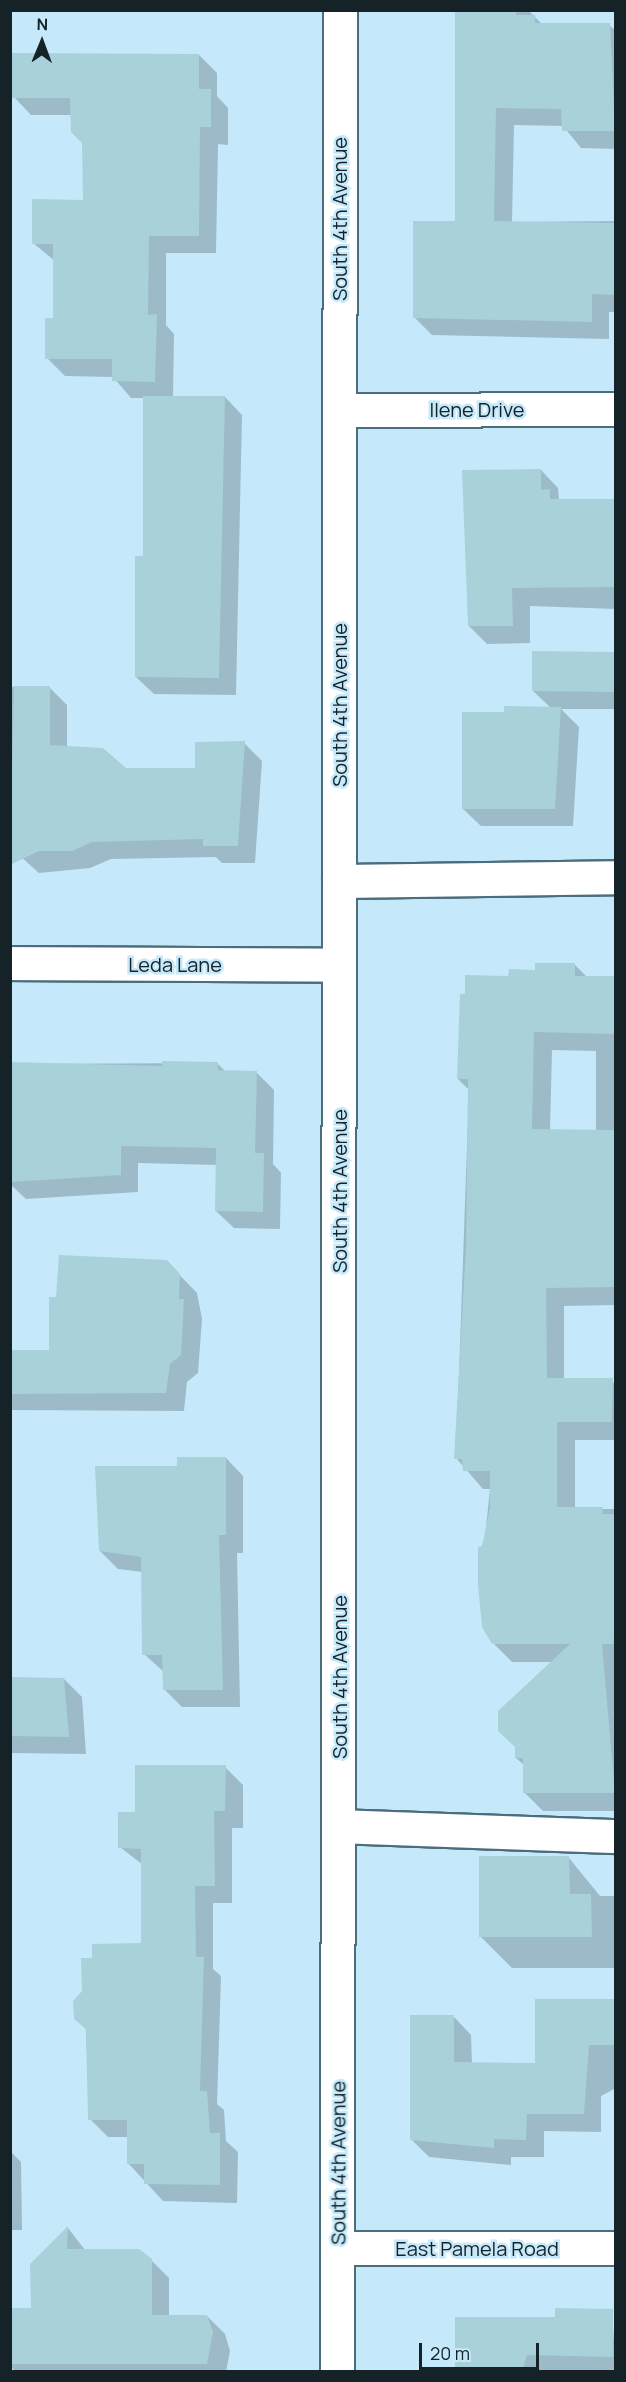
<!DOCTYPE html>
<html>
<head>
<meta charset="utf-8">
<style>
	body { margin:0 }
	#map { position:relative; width:626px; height:2382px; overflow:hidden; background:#c5e9fa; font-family:Manrope,sans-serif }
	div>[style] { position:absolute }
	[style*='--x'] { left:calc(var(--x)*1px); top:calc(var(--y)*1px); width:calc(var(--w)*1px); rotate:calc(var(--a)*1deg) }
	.shadow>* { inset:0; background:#0003 }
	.building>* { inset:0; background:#a8d1d9 }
	.roads { filter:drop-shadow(2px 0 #4c6d7c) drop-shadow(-2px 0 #4c6d7c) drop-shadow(0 2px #4c6d7c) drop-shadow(0 -2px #4c6d7c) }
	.minor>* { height:33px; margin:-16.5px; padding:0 16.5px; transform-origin:16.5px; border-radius:16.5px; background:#fff }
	span { translate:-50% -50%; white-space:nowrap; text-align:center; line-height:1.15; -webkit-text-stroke:5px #c5e9fa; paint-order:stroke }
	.street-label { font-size:20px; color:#152329 }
	.frame { position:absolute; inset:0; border:12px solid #152329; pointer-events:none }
	.north { position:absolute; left:12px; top:12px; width:60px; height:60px; -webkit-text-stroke:4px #c5e9fa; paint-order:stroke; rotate:1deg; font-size:16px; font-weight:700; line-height:24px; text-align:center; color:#152329 }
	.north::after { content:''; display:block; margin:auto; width:21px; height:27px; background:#152329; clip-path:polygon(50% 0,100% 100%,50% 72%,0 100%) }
	.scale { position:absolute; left:419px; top:2343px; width:120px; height:27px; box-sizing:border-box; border:3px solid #152329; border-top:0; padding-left:8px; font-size:18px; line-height:21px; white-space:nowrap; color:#152329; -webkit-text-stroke:4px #c5e9fa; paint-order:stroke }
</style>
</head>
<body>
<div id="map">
	<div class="shadow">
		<div style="clip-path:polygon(457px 10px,528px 10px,542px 24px,609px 25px,616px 31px,616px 149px,581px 148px,563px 126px,514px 125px,512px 222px,616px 221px,616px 312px,609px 312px,609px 339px,432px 335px,414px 317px,457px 223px)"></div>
		<div style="clip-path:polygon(199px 55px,217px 73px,217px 96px,228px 108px,228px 145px,218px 144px,216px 253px,166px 253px,166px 325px,174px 334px,173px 397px,225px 397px,242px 415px,236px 695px,154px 694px,136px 677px,145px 558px,144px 398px,131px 398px,113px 377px,65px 376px,47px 358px,54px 319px,55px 261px,33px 243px,84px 201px,84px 142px,72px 115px,31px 115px,14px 97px)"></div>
		<div style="clip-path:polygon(541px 470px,558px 488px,559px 500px,616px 500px,616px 609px,530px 606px,530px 643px,487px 644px,469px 626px)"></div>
		<div style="clip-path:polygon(534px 652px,616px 653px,616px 709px,561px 709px,579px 727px,573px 826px,481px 826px,463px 809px,464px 714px,552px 709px,533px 691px)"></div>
		<div style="clip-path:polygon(10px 687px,49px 687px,67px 705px,67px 747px,126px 770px,197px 769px,244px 743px,262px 761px,255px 863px,222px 863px,216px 857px,111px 859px,90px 868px,39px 873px,10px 847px)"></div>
		<div style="clip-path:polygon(evenodd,574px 964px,587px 977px,616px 977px,616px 1305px,564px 1306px,564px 1380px,616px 1383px,616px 1440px,575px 1440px,575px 1509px,616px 1509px,616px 1811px,543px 1811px,525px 1793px,525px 1766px,516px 1758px,553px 1662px,512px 1662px,493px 1643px,480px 1585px,490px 1489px,483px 1489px,456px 1458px,469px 1090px,458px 1079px,510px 977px,574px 964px,552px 1050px,596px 1051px,596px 1131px,550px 1131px,552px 1050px)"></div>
		<div style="clip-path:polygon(217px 1063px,226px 1072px,256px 1072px,274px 1090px,273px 1164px,281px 1173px,280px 1229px,234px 1228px,216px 1211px,217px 1165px,138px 1163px,138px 1192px,26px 1199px,10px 1184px,10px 1064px)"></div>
		<div style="clip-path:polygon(166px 1261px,197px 1293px,202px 1319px,198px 1373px,187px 1382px,184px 1411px,10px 1410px,10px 1353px,51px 1351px)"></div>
		<div style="clip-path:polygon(226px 1458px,243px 1476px,243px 1553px,237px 1553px,240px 1707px,182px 1707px,164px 1689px,164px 1672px,144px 1654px,143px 1572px,118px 1569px,100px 1551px,179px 1468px)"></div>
		<div style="clip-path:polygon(10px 1679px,64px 1679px,82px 1697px,86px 1754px,10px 1753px)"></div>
		<div style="clip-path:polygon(225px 1767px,243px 1785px,243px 1828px,232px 1828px,232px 1903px,213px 1903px,213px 1969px,221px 1976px,217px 2104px,224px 2110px,226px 2141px,238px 2152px,237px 2203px,163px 2201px,128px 2163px,128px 2137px,108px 2137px,90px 2119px,84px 1991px,94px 1960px,143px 1945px,143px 1865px,120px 1847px,136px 1813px)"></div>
		<div style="clip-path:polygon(569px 1858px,600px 1896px,616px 1896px,616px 1968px,512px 1968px,480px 1936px)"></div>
		<div style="clip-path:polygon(616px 2000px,616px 2088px,601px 2096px,601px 2132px,544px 2131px,544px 2157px,511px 2157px,511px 2165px,429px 2157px,411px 2139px,454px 2017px,471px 2035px,472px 2064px,537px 2064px,537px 2001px)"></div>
		<div style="clip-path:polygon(10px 2151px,21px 2162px,22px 2230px,10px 2230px)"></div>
		<div style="clip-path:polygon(68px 2228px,85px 2250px,151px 2260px,169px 2278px,169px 2317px,207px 2316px,225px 2334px,230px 2351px,226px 2372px,16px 2372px,10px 2366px,10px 2310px,32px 2310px)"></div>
		<div style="clip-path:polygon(612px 2311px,616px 2372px,456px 2372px,556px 2319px)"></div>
	</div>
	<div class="building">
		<div style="clip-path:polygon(455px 10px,516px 10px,516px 15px,535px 15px,535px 23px,610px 23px,615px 131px,562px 131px,561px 109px,496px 108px,494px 221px,615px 223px,615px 295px,592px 294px,592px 322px,413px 318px,413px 221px,455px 221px)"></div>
		<div style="clip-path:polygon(12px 53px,199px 54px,199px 89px,211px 89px,211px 127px,200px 127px,199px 236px,149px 236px,148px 315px,157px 314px,155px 382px,112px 381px,112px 359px,45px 359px,45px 318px,53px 318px,53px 244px,32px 244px,32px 199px,83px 200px,82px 143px,71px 132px,70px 98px,12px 98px)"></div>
		<div style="clip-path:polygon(143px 396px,225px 396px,219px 678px,135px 677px,135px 556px,143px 556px)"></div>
		<div style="clip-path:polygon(541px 469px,541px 490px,550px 489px,550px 499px,615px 499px,615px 587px,512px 588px,513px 626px,468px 626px,462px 470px)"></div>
		<div style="clip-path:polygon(532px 651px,615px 652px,615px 692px,532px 691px)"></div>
		<div style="clip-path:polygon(14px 686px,50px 686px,50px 745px,103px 748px,126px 768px,195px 768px,195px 742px,245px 741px,238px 846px,203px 846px,203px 839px,92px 842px,72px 851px,39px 851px,10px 865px)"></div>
		<div style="clip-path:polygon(504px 706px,561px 707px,555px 809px,462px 809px,462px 712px,504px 712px)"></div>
		<div style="clip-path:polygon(535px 963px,575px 963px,575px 976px,615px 976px,615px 1034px,534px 1032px,532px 1129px,615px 1130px,615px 1287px,546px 1288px,547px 1378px,613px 1378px,612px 1422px,557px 1422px,557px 1507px,603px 1507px,602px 1514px,615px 1514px,615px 1632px,613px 1644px,602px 1644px,615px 1793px,523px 1793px,523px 1758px,515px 1758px,515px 1747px,498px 1731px,498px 1711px,570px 1644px,492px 1644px,482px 1627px,478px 1585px,478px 1547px,482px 1546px,490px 1508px,490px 1471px,463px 1471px,462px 1459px,454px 1459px,466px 1246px,468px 1079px,457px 1079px,460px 994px,465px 994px,465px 975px,508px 976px,509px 969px,535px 970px)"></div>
		<div style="clip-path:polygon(162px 1061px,218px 1062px,218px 1070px,257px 1071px,255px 1153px,264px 1153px,263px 1212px,215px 1211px,216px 1148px,121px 1146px,121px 1175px,10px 1182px,10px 1062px,162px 1066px)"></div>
		<div style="clip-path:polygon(59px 1255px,167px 1260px,180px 1274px,179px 1299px,184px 1299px,181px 1355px,170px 1364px,166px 1393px,10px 1394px,10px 1350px,49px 1350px,49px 1297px,56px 1297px)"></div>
		<div style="clip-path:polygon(177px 1457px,226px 1457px,226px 1535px,219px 1535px,223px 1690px,163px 1690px,162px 1655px,142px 1655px,141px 1557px,99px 1551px,95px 1466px,177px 1466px)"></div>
		<div style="clip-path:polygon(10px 1677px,64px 1678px,69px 1737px,10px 1736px)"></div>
		<div style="clip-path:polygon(135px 1765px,226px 1765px,225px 1811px,214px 1811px,215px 1886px,195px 1886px,196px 1957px,204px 1957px,200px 2091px,207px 2091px,210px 2133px,220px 2133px,220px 2185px,144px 2184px,144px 2164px,127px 2164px,127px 2120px,88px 2120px,86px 2029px,74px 2019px,73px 2001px,82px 1991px,81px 1958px,92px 1958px,92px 1944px,141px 1943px,141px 1849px,118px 1848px,118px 1812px,135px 1812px)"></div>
		<div style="clip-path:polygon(479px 1856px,569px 1856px,570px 1894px,591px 1894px,592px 1937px,479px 1937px)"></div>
		<div style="clip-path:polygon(535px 1999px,615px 1999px,615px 2045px,589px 2045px,584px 2114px,527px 2114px,526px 2140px,494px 2139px,494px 2148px,410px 2140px,410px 2015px,454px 2015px,454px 2062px,535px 2063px)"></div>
		<div style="clip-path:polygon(68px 2226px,67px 2249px,139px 2249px,152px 2259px,152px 2315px,207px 2315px,213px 2332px,207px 2364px,10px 2364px,10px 2308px,31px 2308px,30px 2264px)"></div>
		<div style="clip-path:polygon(555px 2308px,613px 2309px,613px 2357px,527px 2355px,522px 2372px,455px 2372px,455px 2317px,555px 2317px)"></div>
	</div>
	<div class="roads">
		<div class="minor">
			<div style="--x:339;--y:410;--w:277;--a:-0.2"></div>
			<div style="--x:339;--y:881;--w:277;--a:-0.8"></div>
			<div style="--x:10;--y:963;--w:329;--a:0.3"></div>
			<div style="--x:339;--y:1826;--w:277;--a:2.1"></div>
			<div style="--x:338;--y:2248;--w:278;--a:0"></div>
			<div style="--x:337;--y:2372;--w:2362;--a:-89.93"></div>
		</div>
	</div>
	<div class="street-label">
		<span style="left:339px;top:219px;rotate:-90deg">South 4th Avenue</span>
		<span style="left:477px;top:409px">Ilene Drive</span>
		<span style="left:339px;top:705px;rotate:-90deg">South 4th Avenue</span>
		<span style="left:175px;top:964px">Leda Lane</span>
		<span style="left:339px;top:1191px;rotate:-90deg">South 4th Avenue</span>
		<span style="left:339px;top:1677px;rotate:-90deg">South 4th Avenue</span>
		<span style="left:338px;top:2163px;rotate:-90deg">South 4th Avenue</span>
		<span style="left:477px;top:2248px">East Pamela Road</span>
	</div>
	<div class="frame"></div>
	<div class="north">N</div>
	<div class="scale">20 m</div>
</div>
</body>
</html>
